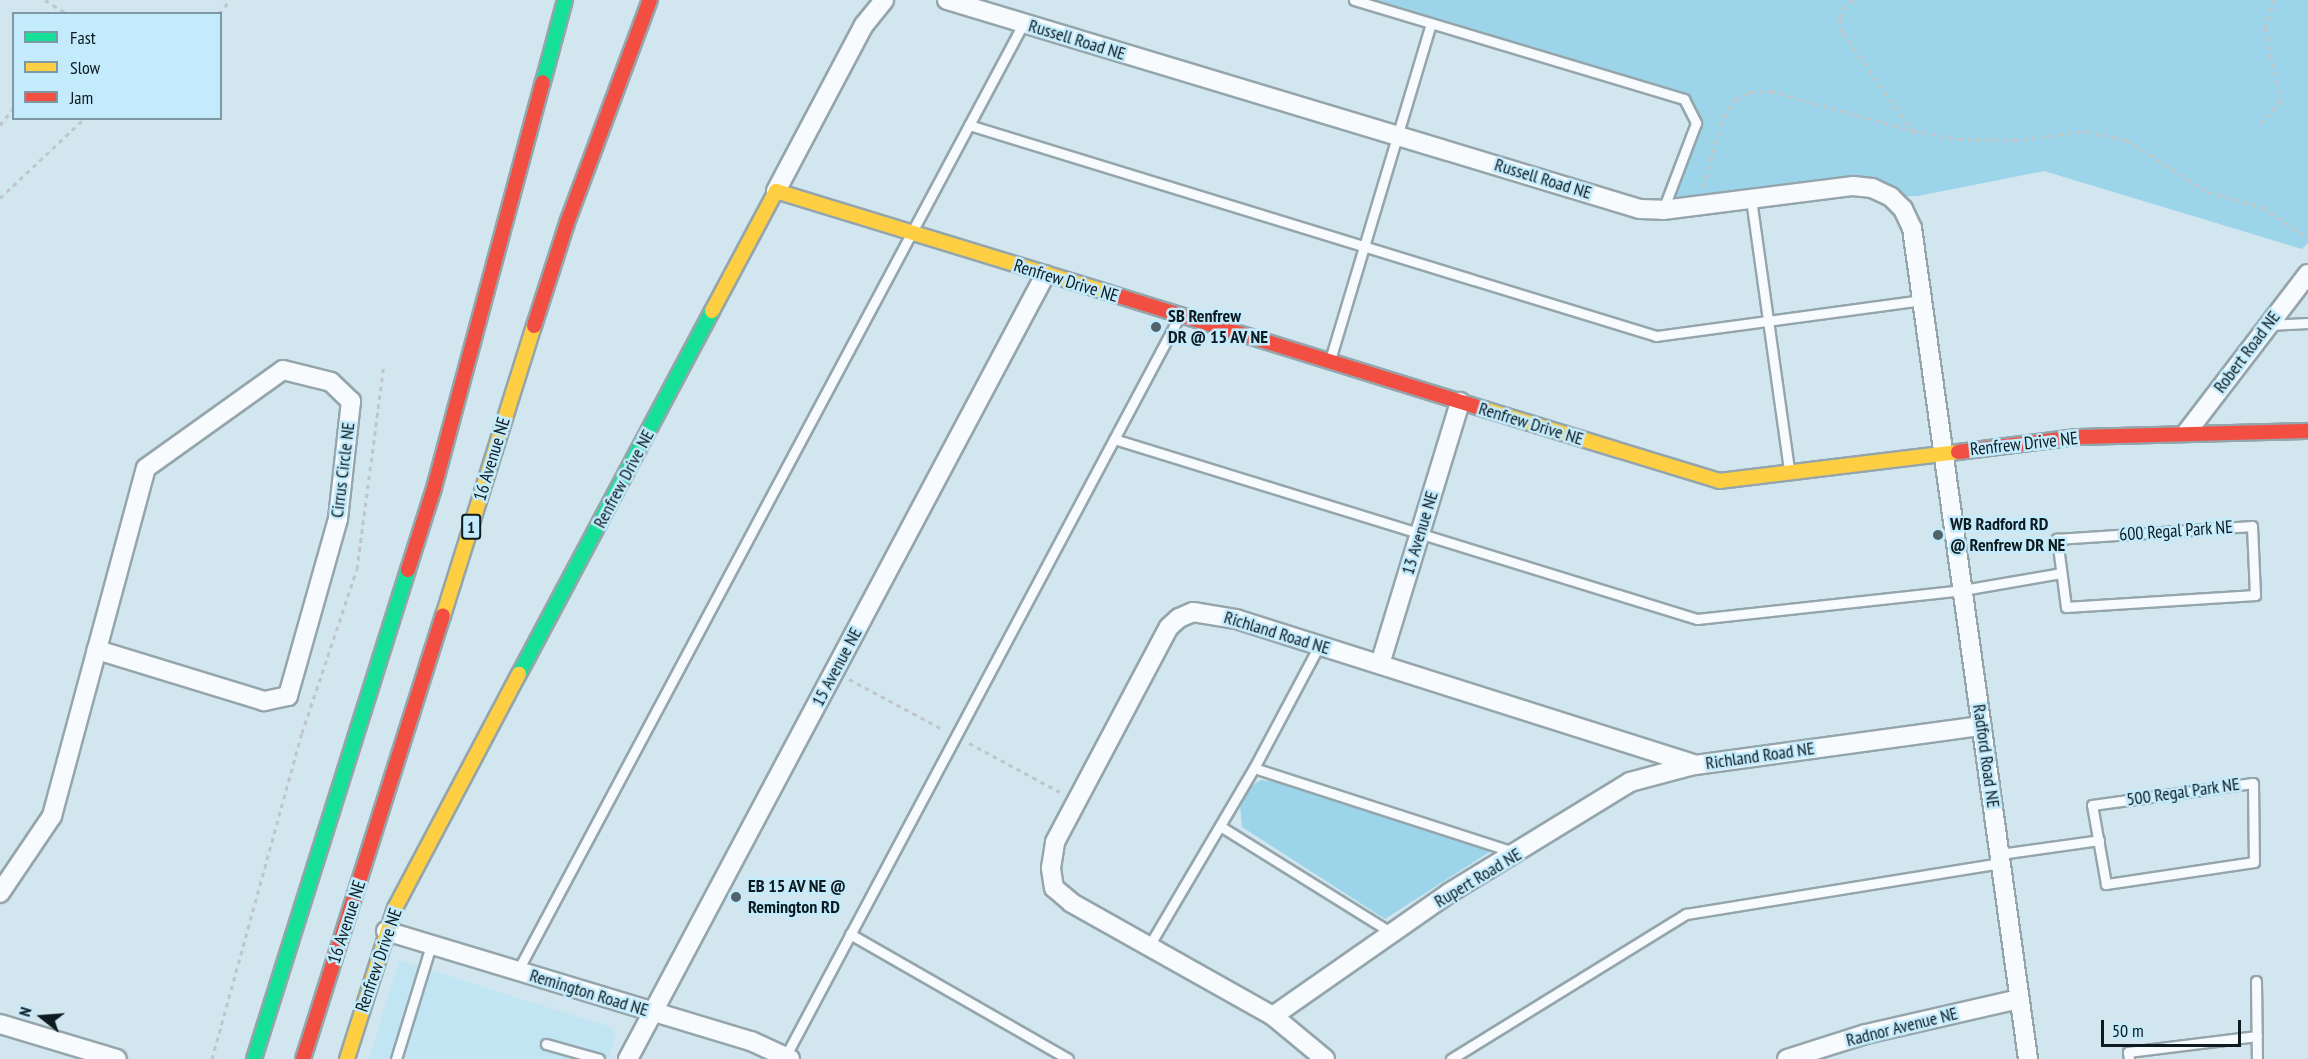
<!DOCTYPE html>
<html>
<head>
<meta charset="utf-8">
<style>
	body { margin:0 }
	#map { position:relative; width:2308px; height:1059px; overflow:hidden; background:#d1e6ef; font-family:"PT Sans Narrow",sans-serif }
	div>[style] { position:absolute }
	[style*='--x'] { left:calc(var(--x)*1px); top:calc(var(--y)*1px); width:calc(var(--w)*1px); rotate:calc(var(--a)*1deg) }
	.built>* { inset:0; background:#c2e5f4 }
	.green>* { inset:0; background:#9cd4ea }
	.path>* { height:3px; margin-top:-1.5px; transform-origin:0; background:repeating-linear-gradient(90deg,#bfc6c9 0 4.5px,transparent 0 9px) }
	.roads { filter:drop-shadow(2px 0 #95a5ac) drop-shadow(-2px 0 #95a5ac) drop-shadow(0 2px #95a5ac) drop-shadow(0 -2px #95a5ac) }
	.lane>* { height:9px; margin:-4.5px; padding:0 4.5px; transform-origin:4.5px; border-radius:4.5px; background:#f8fbfd }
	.street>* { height:18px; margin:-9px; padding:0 9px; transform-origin:9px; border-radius:9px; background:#f8fbfd }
	.fast>* { height:14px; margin:-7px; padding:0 7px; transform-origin:7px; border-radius:7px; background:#16e098 }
	.slow>* { height:14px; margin:-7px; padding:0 7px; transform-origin:7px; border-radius:7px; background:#ffcf43 }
	.jam>* { height:14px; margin:-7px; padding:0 7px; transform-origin:7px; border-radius:7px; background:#f24e42 }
	.dots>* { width:16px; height:16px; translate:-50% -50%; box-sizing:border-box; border:3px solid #c4ebfc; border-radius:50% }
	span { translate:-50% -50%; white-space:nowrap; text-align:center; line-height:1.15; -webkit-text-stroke:5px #c4ebfc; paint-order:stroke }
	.shield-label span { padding:2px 4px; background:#c4ebfc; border:2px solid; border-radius:4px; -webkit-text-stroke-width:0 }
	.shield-label { font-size:16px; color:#0d1b21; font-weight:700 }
	.street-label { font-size:18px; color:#0d1b21 }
	.poi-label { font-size:18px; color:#0d1b21; font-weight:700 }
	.left { translate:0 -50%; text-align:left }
	.legend { position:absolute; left:12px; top:12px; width:210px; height:108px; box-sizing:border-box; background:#c4ebfc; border:2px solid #7b98a4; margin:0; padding:8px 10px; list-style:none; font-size:18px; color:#0d1b21 }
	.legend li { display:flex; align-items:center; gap:12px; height:30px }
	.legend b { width:30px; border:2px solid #7b98a4 }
	.north { position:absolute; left:12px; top:987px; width:60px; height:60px; -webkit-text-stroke:4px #c4ebfc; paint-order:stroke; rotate:287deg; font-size:16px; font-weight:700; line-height:24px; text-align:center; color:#0d1b21 }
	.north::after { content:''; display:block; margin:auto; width:21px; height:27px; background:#0d1b21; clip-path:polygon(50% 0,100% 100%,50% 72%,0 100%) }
	.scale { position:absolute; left:2101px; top:1020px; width:140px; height:27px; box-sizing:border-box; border:3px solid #0d1b21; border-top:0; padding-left:8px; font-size:18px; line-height:21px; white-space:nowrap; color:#0d1b21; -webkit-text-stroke:4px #c4ebfc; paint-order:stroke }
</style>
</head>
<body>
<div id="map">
	<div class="built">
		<div style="clip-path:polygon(399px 960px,613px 1028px,615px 1037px,609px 1059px,369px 1059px)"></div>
	</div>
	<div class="green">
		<div style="clip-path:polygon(1354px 0,2308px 0,2308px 243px,2302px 249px,2044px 171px,1918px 196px,1891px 197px,1881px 191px,1663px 210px,1696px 123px,1684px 99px)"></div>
		<div style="clip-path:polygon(1261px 780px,1271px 781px,1494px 849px,1385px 919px,1242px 827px,1240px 805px,1251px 786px)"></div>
	</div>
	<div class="path">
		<div style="--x:45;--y:0;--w:26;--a:32"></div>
		<div style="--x:1853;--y:0;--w:10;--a:143"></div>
		<div style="--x:1845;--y:6;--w:14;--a:115"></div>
		<div style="--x:1839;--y:19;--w:15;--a:74"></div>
		<div style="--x:1843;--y:33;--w:120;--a:54.5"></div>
		<div style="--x:219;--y:14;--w:18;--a:-52"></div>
		<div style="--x:2260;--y:123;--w:30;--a:-45"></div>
		<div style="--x:2281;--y:102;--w:75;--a:-102.4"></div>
		<div style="--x:2265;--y:29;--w:30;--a:-73"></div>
		<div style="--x:0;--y:125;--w:22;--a:-51"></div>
		<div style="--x:1703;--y:187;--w:73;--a:-74.1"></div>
		<div style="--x:1723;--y:117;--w:22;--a:-54"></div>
		<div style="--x:1736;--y:99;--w:16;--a:-27"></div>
		<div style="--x:1750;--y:92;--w:21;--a:-3"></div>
		<div style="--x:1771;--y:91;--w:148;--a:15.7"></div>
		<div style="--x:1913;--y:131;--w:46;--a:10.1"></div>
		<div style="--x:1958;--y:139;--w:56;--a:1"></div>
		<div style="--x:2014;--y:140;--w:73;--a:-7.1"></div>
		<div style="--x:2086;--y:131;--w:41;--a:12.7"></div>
		<div style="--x:2126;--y:140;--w:97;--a:32.4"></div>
		<div style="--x:2208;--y:192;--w:56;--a:15.5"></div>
		<div style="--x:2262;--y:207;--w:55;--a:34"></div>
		<div style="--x:0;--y:198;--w:117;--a:-43.3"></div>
		<div style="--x:849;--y:679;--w:108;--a:28.2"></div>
		<div style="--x:969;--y:743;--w:103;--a:28.3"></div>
		<div style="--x:212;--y:1059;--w:338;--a:-74.6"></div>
		<div style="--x:302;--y:733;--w:173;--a:-71.5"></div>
		<div style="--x:357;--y:569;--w:207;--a:-82.5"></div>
	</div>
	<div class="roads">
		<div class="lane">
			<div style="--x:1354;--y:0;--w:345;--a:16.7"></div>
			<div style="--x:1684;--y:99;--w:27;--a:63"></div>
			<div style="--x:1696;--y:123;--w:93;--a:110.8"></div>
			<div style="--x:969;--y:125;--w:719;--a:17.07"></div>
			<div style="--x:1656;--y:336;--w:268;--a:-7.7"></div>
			<div style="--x:1751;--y:199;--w:275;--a:82"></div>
			<div style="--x:2268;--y:325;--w:40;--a:-2.9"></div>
			<div style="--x:1330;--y:360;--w:351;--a:-73.3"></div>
			<div style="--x:1114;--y:439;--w:610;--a:17.16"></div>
			<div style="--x:1697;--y:619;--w:268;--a:-6.2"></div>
			<div style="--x:1963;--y:590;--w:99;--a:-9.8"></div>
			<div style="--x:2252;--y:526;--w:69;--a:87.5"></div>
			<div style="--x:2255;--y:595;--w:189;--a:176.4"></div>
			<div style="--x:2066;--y:607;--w:69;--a:-97.5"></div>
			<div style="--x:2057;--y:539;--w:195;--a:-3.8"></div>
			<div style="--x:1254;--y:768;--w:273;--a:17.9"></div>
			<div style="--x:2253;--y:783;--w:79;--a:89.3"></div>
			<div style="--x:2254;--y:862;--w:150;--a:171.5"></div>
			<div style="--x:2106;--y:884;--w:80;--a:-100"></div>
			<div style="--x:2092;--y:805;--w:162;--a:-7.8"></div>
			<div style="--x:1220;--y:826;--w:203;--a:31.9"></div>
			<div style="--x:2000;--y:854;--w:100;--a:-8"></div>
			<div style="--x:850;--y:934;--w:251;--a:29.8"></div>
			<div style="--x:1149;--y:946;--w:207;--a:-59.5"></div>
			<div style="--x:1254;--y:768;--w:138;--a:-62"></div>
			<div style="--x:517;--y:972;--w:1075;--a:-61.91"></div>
			<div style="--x:2256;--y:981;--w:78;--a:89.3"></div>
			<div style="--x:546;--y:1044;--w:55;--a:15.8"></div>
			<div style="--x:396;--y:1059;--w:119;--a:-72.9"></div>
			<div style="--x:784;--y:1059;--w:841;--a:-61.97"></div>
			<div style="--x:1451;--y:1059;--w:276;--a:-31.7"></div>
			<div style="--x:1686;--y:914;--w:319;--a:-9.2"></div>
			<div style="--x:2129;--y:1059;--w:7;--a:-98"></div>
			<div style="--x:2128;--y:1052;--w:130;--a:-7.1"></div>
		</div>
		<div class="street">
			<div style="--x:947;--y:0;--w:724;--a:16.78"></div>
			<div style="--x:1640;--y:209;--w:23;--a:2"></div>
			<div style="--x:1663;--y:210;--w:192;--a:-7.2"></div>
			<div style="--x:1853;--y:186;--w:19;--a:6"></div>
			<div style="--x:1872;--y:188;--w:21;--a:25"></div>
			<div style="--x:1891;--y:197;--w:17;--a:45"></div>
			<div style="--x:1903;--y:209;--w:21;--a:65"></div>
			<div style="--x:1912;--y:228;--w:839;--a:82.05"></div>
			<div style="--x:776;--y:191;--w:188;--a:-62.1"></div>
			<div style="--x:864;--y:25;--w:32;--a:-51"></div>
			<div style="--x:2187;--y:432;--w:199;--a:-52.6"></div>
			<div style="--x:1380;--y:664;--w:274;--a:-73"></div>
			<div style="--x:0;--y:893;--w:93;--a:-56"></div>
			<div style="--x:52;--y:816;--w:360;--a:-74.9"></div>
			<div style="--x:146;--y:468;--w:168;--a:-35.6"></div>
			<div style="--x:283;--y:370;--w:49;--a:14"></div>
			<div style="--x:331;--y:382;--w:28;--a:44"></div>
			<div style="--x:351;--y:401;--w:119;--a:96.3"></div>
			<div style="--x:338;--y:519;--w:184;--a:105.8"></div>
			<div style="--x:288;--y:696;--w:25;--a:168"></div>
			<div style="--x:264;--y:701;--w:175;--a:-163"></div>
			<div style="--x:386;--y:931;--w:381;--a:16.8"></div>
			<div style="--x:751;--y:1041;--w:43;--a:24.8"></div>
			<div style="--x:1273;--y:1016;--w:215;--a:-34.9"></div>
			<div style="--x:1449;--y:893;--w:212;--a:-31.5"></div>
			<div style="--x:1630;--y:782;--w:66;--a:-14.9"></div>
			<div style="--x:0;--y:1024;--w:122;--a:16.7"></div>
			<div style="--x:628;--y:1059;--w:888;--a:-61.99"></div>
			<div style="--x:1325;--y:1059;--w:67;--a:-140.4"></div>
			<div style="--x:1273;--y:1016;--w:231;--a:-150.7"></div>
			<div style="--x:1072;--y:903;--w:23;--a:-140"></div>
			<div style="--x:1054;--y:888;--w:20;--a:-99"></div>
			<div style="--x:1051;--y:868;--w:26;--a:-81"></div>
			<div style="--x:1055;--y:842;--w:243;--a:-62.1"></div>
			<div style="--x:1169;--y:627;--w:13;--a:-42"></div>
			<div style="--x:1179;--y:618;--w:15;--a:-23"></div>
			<div style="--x:1193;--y:612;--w:44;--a:9.2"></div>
			<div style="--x:1236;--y:619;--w:482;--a:17.6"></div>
			<div style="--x:1695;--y:765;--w:289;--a:-7.8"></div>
			<div style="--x:1787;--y:1059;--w:83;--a:-17.6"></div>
			<div style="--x:1866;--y:1034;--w:157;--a:-12.9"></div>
		</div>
		<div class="fast">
			<div style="--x:543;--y:82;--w:85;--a:-75"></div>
			<div style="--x:519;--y:674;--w:411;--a:-62"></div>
			<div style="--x:254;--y:1059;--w:513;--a:-72.52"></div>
		</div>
		<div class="slow">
			<div style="--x:712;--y:311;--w:136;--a:-61.9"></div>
			<div style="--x:776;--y:191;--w:348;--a:17"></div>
			<div style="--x:1484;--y:409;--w:246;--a:17"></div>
			<div style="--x:1719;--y:481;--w:241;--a:-6.9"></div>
			<div style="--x:443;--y:616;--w:304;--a:-72.6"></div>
			<div style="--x:347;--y:1059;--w:158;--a:-72.4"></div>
			<div style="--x:395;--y:908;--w:265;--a:-62.1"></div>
		</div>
		<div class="jam">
			<div style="--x:1109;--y:293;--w:393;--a:17.2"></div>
			<div style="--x:534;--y:326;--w:108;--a:-72.2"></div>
			<div style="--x:567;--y:223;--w:238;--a:-69.6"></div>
			<div style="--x:1958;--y:452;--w:120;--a:-7.2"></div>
			<div style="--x:2077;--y:437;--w:231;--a:-1.5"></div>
			<div style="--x:408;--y:570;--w:86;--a:-72.4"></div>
			<div style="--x:434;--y:488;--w:420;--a:-75"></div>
			<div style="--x:303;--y:1059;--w:465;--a:-72.5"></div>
		</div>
	</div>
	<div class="dots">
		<div style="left:1156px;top:327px;background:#526269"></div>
		<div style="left:1938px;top:535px;background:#526269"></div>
		<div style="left:736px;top:897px;background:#526269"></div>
	</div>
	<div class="shield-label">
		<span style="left:471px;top:527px">1</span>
	</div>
	<div class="street-label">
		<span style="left:1077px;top:40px;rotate:17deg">Russell Road NE</span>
		<span style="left:1543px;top:179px;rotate:17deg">Russell Road NE</span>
		<span style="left:1066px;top:281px;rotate:17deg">Renfrew Drive NE</span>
		<span style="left:2247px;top:352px;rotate:-53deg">Robert Road NE</span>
		<span style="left:1531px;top:424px;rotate:17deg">Renfrew Drive NE</span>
		<span style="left:2024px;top:444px;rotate:-6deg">Renfrew Drive NE</span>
		<span style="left:492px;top:459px;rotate:-73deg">16 Avenue NE</span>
		<span style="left:343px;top:470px;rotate:-83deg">Cirrus Circle NE</span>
		<span style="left:624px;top:479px;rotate:-62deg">Renfrew Drive NE</span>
		<span style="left:2176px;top:531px;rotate:-4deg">600 Regal Park NE</span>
		<span style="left:1420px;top:533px;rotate:-73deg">13 Avenue NE</span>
		<span style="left:1277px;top:633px;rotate:17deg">Richland Road NE</span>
		<span style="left:837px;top:667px;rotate:-62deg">15 Avenue NE</span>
		<span style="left:1760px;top:756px;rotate:-8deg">Richland Road NE</span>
		<span style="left:1986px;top:756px;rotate:82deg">Radford Road NE</span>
		<span style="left:2183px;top:792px;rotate:-8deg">500 Regal Park NE</span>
		<span style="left:1478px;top:878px;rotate:-31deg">Rupert Road NE</span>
		<span style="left:347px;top:922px;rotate:-72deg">16 Avenue NE</span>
		<span style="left:379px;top:960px;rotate:-71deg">Renfrew Drive NE</span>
		<span style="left:589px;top:993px;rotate:17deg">Remington Road NE</span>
		<span style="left:1902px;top:1027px;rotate:-14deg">Radnor Avenue NE</span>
	</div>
	<div class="poi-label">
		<span class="left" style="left:1168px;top:327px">SB Renfrew<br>DR @ 15 AV NE</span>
		<span class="left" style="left:1950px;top:535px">WB Radford RD<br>@ Renfrew DR NE</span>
		<span class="left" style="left:748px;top:897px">EB 15 AV NE @<br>Remington RD</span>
	</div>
	<ul class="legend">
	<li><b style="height:8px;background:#16e098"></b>Fast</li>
	<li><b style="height:8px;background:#ffcf43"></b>Slow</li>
	<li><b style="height:8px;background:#f24e42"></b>Jam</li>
	</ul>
	<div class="north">N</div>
	<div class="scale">50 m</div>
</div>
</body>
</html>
